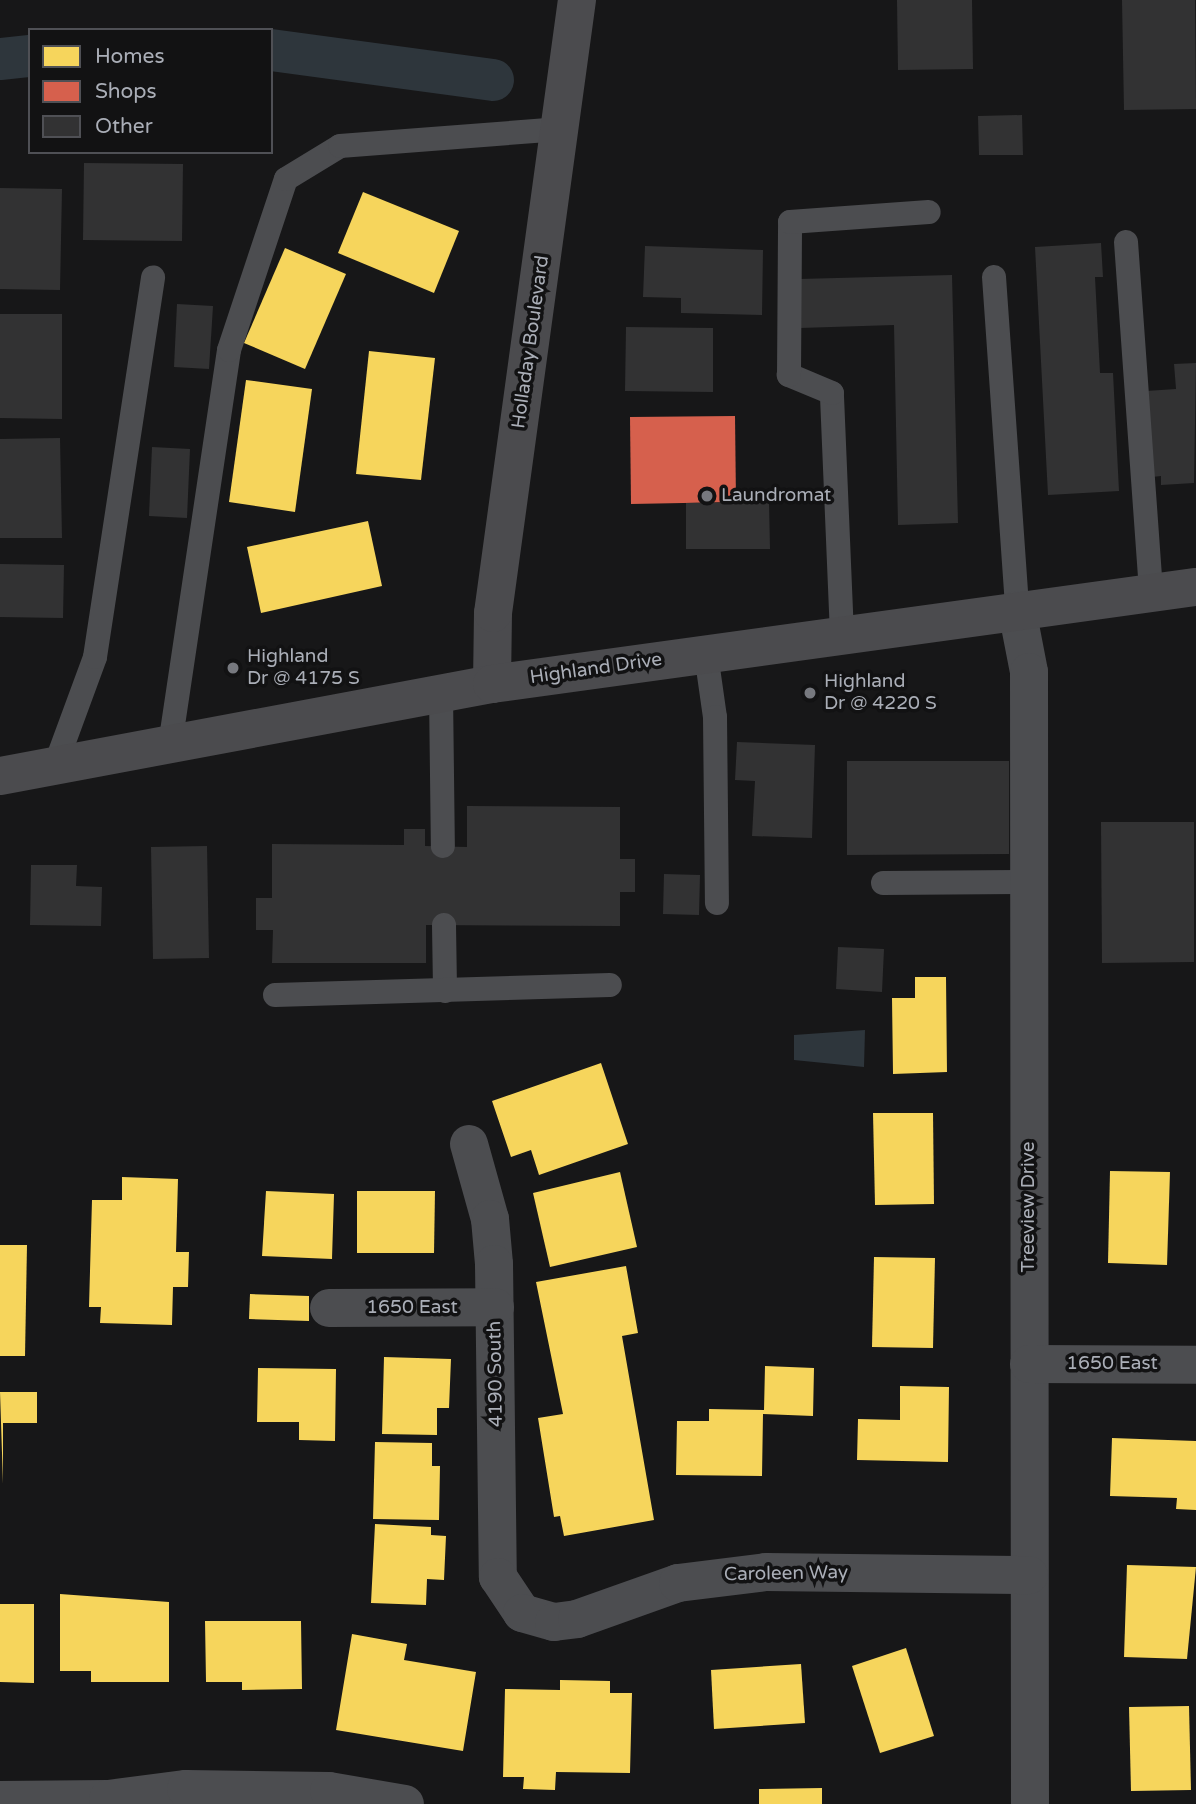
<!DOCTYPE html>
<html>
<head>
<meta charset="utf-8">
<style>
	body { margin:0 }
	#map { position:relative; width:1196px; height:1804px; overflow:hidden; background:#171718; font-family:"Varela Round",sans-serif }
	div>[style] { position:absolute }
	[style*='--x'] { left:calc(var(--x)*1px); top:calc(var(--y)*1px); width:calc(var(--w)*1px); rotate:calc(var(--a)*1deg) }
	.water>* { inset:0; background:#2e363c }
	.homes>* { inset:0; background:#f6d55c }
	.shops>* { inset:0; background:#d6604d }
	.canal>* { height:42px; margin:-21px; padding:0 21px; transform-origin:21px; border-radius:21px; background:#2e363c }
	.building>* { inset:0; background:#323233 }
	.lane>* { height:24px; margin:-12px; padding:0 12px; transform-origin:12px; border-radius:12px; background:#4c4d50 }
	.street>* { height:38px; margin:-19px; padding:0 19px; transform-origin:19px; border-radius:19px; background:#4c4d50 }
	.secondary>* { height:38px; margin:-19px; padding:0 19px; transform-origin:19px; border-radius:19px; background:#4b4b4e }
	.dots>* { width:19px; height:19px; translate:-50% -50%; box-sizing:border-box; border:4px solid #121213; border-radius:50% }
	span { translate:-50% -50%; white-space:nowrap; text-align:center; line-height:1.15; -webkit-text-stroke:7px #121213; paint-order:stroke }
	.street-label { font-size:19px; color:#aaaeb7 }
	.poi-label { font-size:19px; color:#aaaeb7 }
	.left { translate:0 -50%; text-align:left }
	.legend { position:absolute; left:28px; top:28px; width:245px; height:126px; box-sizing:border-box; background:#121213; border:2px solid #4f5055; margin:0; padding:9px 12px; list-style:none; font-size:21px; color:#aaaeb7 }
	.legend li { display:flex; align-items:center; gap:14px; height:35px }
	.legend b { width:35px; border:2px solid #4f5055 }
</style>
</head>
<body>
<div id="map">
	<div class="water">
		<div style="clip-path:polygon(865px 1030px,864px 1067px,794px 1060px,794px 1035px)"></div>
	</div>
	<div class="homes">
		<div style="clip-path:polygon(363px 192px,459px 231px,434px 293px,338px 253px)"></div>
		<div style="clip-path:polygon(285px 248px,346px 274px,305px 369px,244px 343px)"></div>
		<div style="clip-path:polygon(369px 351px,435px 358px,421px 480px,356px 474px)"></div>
		<div style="clip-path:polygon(246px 380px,312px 389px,295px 512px,229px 502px)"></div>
		<div style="clip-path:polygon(368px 521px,382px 586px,261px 613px,247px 547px)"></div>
		<div style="clip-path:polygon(915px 977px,946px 977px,947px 1072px,893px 1074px,892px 998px,915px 998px)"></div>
		<div style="clip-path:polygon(601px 1063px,628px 1144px,539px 1175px,531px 1150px,511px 1157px,492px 1101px)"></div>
		<div style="clip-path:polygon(873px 1113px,933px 1113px,934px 1204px,875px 1205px)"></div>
		<div style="clip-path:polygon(1110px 1171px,1170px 1172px,1167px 1265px,1108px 1263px)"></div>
		<div style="clip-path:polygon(620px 1172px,637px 1247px,550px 1267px,533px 1193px)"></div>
		<div style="clip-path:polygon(122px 1177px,178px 1179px,176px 1252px,189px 1252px,188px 1287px,173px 1287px,172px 1325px,100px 1323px,101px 1307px,89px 1307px,92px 1200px,122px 1200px)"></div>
		<div style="clip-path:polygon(266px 1191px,334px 1194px,332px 1259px,262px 1256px)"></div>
		<div style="clip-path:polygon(357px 1191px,435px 1191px,434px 1253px,357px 1253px)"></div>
		<div style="clip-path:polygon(0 1245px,27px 1245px,25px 1356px,0 1356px)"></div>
		<div style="clip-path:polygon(874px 1257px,935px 1258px,933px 1348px,872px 1347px)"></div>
		<div style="clip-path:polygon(626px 1266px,638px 1333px,622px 1336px,654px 1520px,564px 1536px,560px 1516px,554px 1517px,538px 1418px,563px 1414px,536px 1282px)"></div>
		<div style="clip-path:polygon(250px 1294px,309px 1296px,309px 1321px,249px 1319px)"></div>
		<div style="clip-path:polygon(384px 1357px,451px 1359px,449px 1408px,437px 1408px,437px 1435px,382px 1434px)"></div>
		<div style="clip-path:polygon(765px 1366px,814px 1368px,813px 1416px,763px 1414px,762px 1476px,676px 1475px,677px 1421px,709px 1421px,709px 1409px,764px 1410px)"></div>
		<div style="clip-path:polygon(258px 1368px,336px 1369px,335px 1441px,299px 1440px,299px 1422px,257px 1422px)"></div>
		<div style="clip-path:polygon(900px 1386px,949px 1387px,948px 1462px,857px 1460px,858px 1419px,900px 1420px)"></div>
		<div style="clip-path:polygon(0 1392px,37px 1392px,37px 1423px,3px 1423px,3px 1484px)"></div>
		<div style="clip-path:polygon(1112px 1438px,1196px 1441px,1196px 1510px,1176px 1509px,1177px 1498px,1110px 1496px)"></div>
		<div style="clip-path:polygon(375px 1442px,432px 1443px,432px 1466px,440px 1466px,439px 1520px,373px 1519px)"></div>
		<div style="clip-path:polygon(375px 1524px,431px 1527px,431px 1535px,446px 1536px,444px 1580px,427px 1579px,426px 1605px,371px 1603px)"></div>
		<div style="clip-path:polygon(1127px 1565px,1196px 1567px,1187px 1659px,1124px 1657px)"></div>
		<div style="clip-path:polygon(60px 1594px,169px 1602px,169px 1682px,91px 1682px,91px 1671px,60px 1671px)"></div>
		<div style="clip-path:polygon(0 1604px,34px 1604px,34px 1683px,0 1682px)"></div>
		<div style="clip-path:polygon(205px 1621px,301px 1621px,302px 1689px,242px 1690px,242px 1682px,206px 1682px)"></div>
		<div style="clip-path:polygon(352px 1634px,407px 1644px,404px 1660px,476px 1672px,463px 1751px,336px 1730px)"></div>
		<div style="clip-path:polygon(906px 1648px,934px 1736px,880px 1753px,852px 1666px)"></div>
		<div style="clip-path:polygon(801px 1664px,805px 1723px,714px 1729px,711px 1670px)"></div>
		<div style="clip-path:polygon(560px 1680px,610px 1681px,610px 1693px,632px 1693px,630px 1773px,556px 1772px,555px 1790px,523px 1789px,524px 1777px,503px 1777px,505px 1689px,560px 1690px)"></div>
		<div style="clip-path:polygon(1189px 1706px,1191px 1790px,1131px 1791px,1129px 1707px)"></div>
		<div style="clip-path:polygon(822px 1788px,822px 1804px,759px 1804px,759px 1789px)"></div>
	</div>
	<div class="shops">
		<div style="clip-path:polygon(735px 416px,736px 502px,631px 504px,630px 417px)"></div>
	</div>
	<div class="canal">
		<div style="--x:271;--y:50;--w:224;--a:7.7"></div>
		<div style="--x:0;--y:59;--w:30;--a:-6"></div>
	</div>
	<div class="building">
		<div style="clip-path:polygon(897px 0,972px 0,973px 69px,898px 70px)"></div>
		<div style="clip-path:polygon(1122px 0,1195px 0,1196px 109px,1124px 110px)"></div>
		<div style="clip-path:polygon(1022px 115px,1023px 155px,979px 155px,978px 116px)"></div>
		<div style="clip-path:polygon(84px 163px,183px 164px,182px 241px,83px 240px)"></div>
		<div style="clip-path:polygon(0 188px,62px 189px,60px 290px,0 289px)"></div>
		<div style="clip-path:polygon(1101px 243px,1103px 277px,1095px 277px,1100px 373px,1113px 373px,1119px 491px,1048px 495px,1035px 247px)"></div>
		<div style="clip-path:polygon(645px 246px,763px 250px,762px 315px,681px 313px,681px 298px,643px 297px)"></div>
		<div style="clip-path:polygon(952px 275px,958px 523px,898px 525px,894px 325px,800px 328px,799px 279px)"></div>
		<div style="clip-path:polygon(177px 304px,213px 306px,209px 369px,174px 367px)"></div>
		<div style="clip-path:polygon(0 314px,62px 314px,62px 419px,0 418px)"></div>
		<div style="clip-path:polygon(626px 327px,713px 328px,713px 392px,625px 391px)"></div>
		<div style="clip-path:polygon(1196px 363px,1194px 483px,1161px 485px,1161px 476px,1152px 477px,1146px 391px,1176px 389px,1174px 364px)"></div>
		<div style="clip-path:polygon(60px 438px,62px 538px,0 538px,0 439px)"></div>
		<div style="clip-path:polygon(152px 447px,190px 449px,187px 518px,149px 516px)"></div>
		<div style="clip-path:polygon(769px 502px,770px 549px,686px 549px,686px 503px)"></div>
		<div style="clip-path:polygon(0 564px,64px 565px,63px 618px,0 617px)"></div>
		<div style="clip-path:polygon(737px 742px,815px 745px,812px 838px,752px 836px,755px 781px,735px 780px)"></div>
		<div style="clip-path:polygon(847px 761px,1009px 761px,1009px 854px,847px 855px)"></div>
		<div style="clip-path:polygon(467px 806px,620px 807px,620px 859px,635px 859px,635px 892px,620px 892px,620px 926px,426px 925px,426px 963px,272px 963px,273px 930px,256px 930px,256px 898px,272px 898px,272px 844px,404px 845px,404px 829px,425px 829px,425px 846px,467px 847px)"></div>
		<div style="clip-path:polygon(1101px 822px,1194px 822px,1194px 962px,1102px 963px)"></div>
		<div style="clip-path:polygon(207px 846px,209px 958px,153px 959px,151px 847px)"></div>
		<div style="clip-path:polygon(31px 865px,77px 865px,76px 886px,102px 887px,101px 926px,30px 925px)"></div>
		<div style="clip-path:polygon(664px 874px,700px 875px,699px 915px,663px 914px)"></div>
		<div style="clip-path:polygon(838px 947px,884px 949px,882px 992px,836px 989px)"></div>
	</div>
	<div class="lane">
		<div style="--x:1126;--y:242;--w:352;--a:85.9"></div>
		<div style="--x:994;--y:277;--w:334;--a:86"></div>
		<div style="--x:842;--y:635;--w:242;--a:-92.4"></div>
		<div style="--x:832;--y:393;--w:47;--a:-157.3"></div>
		<div style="--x:789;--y:375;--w:153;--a:-89.6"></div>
		<div style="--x:790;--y:222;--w:139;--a:-4.1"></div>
		<div style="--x:706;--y:654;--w:64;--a:81.9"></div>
		<div style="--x:715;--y:717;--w:186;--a:89.4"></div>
		<div style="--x:441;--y:693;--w:153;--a:89.3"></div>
		<div style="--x:170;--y:745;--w:399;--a:-81.5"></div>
		<div style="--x:229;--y:350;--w:180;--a:-71.6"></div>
		<div style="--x:286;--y:179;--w:63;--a:-31.4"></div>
		<div style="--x:340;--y:146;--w:221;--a:-4.4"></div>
		<div style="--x:55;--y:766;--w:116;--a:-69.8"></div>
		<div style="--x:95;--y:657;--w:384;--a:-81.3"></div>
		<div style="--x:883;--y:883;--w:146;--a:-0.4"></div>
		<div style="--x:444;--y:925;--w:66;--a:89.1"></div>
		<div style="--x:275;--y:995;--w:335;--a:-1.7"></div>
	</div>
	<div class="street">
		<div style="--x:1017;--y:610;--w:63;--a:79"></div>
		<div style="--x:1029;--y:672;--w:1132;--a:89.95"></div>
		<div style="--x:469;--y:1144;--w:78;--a:74.4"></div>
		<div style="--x:490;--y:1219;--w:45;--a:84.9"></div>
		<div style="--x:494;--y:1264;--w:313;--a:89.3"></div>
		<div style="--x:498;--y:1577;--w:43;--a:56.3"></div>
		<div style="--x:522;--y:1613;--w:33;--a:16"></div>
		<div style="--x:554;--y:1622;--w:23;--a:-7"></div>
		<div style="--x:577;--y:1619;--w:107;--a:-19.6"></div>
		<div style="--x:678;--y:1583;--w:89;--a:-7.1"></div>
		<div style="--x:766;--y:1572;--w:263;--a:0.7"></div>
		<div style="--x:329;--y:1308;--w:166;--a:-0.3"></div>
		<div style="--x:1029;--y:1364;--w:167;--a:0.3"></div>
		<div style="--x:0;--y:1800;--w:108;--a:-0.5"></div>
		<div style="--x:108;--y:1799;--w:79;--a:-7.3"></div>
		<div style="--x:186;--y:1789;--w:143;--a:0.8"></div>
		<div style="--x:329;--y:1791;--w:77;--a:9.7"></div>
	</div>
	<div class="secondary">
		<div style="--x:492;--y:684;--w:71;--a:-89.2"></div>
		<div style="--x:493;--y:613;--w:619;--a:-82.2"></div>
		<div style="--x:0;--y:776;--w:501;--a:-10.59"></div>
		<div style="--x:492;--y:684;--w:711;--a:-7.85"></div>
	</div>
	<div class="dots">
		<div style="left:707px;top:496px;background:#77797f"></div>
		<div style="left:233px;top:668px;background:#77797f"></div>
		<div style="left:810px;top:693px;background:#77797f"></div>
	</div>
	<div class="street-label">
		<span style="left:531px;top:342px;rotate:-82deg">Holladay Boulevard</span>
		<span style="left:596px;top:669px;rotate:-8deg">Highland Drive</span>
		<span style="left:1029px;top:1207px;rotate:-90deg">Treeview Drive</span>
		<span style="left:412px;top:1308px">1650 East</span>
		<span style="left:1112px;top:1364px">1650 East</span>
		<span style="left:496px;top:1374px;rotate:-91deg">4190 South</span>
		<span style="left:786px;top:1574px;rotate:-1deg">Caroleen Way</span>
	</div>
	<div class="poi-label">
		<span class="left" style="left:721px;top:496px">Laundromat</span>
		<span class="left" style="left:247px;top:668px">Highland<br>Dr @ 4175 S</span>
		<span class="left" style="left:824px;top:693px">Highland<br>Dr @ 4220 S</span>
	</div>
	<ul class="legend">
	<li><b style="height:19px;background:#f6d55c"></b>Homes</li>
	<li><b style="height:19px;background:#d6604d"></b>Shops</li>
	<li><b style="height:19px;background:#323233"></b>Other</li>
	</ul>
</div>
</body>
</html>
